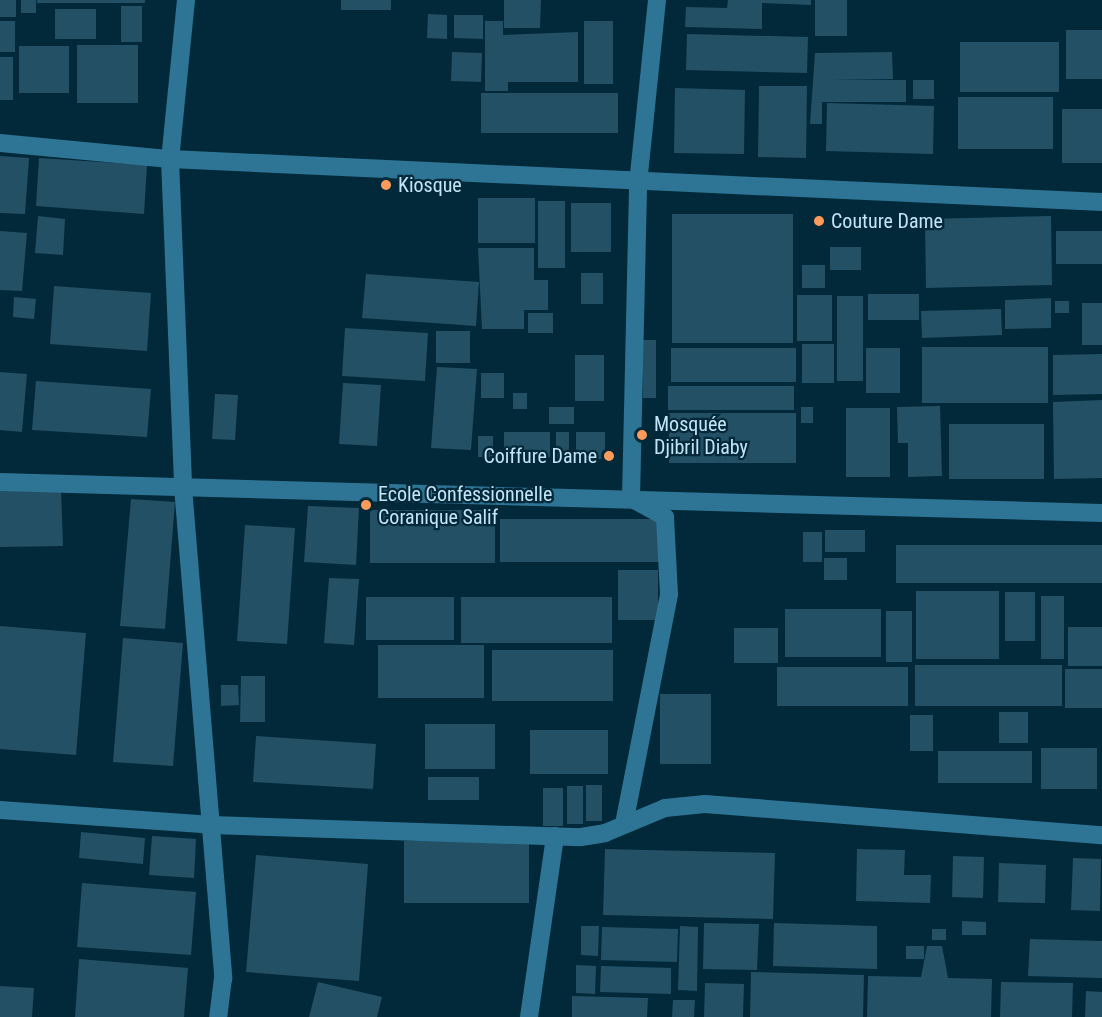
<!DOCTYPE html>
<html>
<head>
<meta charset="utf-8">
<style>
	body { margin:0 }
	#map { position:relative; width:1102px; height:1017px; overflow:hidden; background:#022939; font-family:"Roboto Condensed",sans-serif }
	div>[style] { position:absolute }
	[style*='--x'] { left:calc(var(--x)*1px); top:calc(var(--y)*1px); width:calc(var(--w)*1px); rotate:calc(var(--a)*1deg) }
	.building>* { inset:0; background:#235065 }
	.minor>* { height:18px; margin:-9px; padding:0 9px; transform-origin:9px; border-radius:9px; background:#2e7494 }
	.dots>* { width:16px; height:16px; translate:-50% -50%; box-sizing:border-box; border:3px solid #022939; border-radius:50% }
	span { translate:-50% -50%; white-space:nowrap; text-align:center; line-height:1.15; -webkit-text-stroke:4.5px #022939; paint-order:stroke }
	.poi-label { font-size:20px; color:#c4e5f7 }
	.left { translate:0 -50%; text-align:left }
	.right { translate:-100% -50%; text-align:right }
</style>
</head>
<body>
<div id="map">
	<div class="building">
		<div style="clip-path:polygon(0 0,16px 0,16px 17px,0 17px)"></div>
		<div style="clip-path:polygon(21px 0,36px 0,36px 13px,21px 13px)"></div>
		<div style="clip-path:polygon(37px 0,145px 0,145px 3px,37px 3px)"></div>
		<div style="clip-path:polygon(341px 0,391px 0,391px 10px,341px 10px)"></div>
		<div style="clip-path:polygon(504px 0,541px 0,540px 28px,504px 28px)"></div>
		<div style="clip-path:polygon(728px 0,811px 0,811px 5px,762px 3px,762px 29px,685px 27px,686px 7px,727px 8px)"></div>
		<div style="clip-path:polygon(815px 0,847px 0,847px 36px,815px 36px)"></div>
		<div style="clip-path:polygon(121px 6px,142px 6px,142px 42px,121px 42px)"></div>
		<div style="clip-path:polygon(55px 9px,96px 9px,96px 39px,55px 39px)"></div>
		<div style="clip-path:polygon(428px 14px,447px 15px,447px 39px,427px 38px)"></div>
		<div style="clip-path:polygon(454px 15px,483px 15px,483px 39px,454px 38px)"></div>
		<div style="clip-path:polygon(0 21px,15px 21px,15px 52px,0 52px)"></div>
		<div style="clip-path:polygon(485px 21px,503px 21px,503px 35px,578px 32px,578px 82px,508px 82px,508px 91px,485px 91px)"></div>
		<div style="clip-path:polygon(584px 21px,613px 21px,613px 84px,584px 84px)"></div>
		<div style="clip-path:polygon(1066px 30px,1102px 30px,1102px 79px,1066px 79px)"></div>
		<div style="clip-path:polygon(687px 34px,808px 37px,807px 73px,686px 70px)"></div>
		<div style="clip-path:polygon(960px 42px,1059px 42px,1059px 92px,960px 92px)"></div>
		<div style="clip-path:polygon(77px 45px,138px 45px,138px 103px,77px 103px)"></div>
		<div style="clip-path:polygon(19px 46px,69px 46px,69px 93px,19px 93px)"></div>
		<div style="clip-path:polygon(452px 52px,482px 53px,481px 82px,451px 81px)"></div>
		<div style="clip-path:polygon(892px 52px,893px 79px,832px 80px,906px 80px,906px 102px,822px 102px,822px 124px,810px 124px,815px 53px)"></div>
		<div style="clip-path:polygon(0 57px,13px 57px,13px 100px,0 100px)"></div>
		<div style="clip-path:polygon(913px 80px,934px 80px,934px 99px,913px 99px)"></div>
		<div style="clip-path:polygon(759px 86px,807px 86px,806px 158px,758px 157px)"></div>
		<div style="clip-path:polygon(675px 88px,745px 90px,744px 154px,674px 153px)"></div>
		<div style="clip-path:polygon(481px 93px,618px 93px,618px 133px,481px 133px)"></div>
		<div style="clip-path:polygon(958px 97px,1053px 97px,1053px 149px,958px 149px)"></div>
		<div style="clip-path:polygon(827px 103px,934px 106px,933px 154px,826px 151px)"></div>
		<div style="clip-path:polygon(1062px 109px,1102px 109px,1102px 163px,1062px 163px)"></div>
		<div style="clip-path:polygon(0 156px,29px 158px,25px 214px,0 213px)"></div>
		<div style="clip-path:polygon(39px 158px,147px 165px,144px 214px,36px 206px)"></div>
		<div style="clip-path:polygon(478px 198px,535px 198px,535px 243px,478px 243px)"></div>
		<div style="clip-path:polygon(538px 201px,565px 201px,565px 268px,538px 268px)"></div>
		<div style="clip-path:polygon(571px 203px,611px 203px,611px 252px,571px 252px)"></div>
		<div style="clip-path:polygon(672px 214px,793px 214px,793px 343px,672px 343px)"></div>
		<div style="clip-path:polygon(38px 216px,65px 219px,63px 255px,35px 253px)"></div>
		<div style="clip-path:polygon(1051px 216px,1052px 285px,926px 288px,925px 219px)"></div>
		<div style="clip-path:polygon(0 231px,27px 233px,22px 291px,0 290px)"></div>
		<div style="clip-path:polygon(1056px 231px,1102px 231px,1102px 264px,1056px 264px)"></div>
		<div style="clip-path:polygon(830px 247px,861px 247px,861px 270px,830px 270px)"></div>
		<div style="clip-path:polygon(478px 248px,534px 248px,534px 280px,548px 280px,548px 310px,524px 310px,524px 329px,482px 329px)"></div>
		<div style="clip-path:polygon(802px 265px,825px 265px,825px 288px,802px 288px)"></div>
		<div style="clip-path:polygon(581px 273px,603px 273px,603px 304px,581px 304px)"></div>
		<div style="clip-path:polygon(366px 274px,479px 282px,476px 326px,362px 318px)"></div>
		<div style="clip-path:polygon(54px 286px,151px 293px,147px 351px,50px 344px)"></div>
		<div style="clip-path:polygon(868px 294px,919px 294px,919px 320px,868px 320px)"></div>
		<div style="clip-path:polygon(797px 295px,832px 295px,832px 341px,797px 341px)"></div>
		<div style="clip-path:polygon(837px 296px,863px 296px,863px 381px,837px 381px)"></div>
		<div style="clip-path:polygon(14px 297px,36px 299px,34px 319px,13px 317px)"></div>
		<div style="clip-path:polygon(1051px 298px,1051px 328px,1005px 329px,1005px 300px)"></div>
		<div style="clip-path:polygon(1055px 301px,1069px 301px,1069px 313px,1055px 313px)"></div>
		<div style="clip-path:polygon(1082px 303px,1102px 303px,1102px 345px,1082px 345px)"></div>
		<div style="clip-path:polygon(1001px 309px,1002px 335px,922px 338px,921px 311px)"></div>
		<div style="clip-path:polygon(528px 313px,553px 313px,553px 333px,528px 333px)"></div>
		<div style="clip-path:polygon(345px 328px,428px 333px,425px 381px,342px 376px)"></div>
		<div style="clip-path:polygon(436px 331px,470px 331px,470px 363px,436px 363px)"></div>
		<div style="clip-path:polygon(643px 340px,656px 340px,656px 398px,643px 398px)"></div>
		<div style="clip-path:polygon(802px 344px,834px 344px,834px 383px,802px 383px)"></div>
		<div style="clip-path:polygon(922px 347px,1048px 347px,1048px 403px,922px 403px)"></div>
		<div style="clip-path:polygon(671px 348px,796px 348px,796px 382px,671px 382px)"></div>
		<div style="clip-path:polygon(866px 348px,900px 348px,900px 393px,866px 393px)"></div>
		<div style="clip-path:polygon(1102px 354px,1102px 394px,1053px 395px,1053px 355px)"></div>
		<div style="clip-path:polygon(575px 355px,604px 355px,604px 401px,575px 401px)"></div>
		<div style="clip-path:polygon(437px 367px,477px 369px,471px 450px,431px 448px)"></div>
		<div style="clip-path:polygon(0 372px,27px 374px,22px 432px,0 430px)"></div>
		<div style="clip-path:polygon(481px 373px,504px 373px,504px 398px,481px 398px)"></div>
		<div style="clip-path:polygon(36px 381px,151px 389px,147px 437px,32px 430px)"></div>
		<div style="clip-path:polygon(343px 383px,381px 385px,377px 446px,339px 444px)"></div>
		<div style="clip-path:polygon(668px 386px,794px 386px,794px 410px,668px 410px)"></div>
		<div style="clip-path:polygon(513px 393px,527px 393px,527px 409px,513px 409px)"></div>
		<div style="clip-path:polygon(215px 394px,238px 395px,235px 440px,212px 439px)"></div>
		<div style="clip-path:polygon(1102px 400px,1102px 478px,1054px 479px,1053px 402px)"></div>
		<div style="clip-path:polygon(940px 406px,942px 476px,908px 477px,908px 443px,898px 443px,897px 407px)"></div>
		<div style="clip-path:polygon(549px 407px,574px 407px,574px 424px,549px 424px)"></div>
		<div style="clip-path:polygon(801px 407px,813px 407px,813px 423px,801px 423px)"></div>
		<div style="clip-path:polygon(846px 408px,890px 408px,890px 477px,846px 477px)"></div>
		<div style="clip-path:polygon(669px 413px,796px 413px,796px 463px,669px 463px)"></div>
		<div style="clip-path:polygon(949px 424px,1044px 424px,1044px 479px,949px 479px)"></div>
		<div style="clip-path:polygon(504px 432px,550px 432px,550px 457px,504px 457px)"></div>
		<div style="clip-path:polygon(556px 432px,569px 432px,569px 459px,556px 459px)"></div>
		<div style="clip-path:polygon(576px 432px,605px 432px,605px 459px,576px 459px)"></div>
		<div style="clip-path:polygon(478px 436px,493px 436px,493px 457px,478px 457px)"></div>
		<div style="clip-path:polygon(61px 489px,63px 546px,0 547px,0 491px)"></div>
		<div style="clip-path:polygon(131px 499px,175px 502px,165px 629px,120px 626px)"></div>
		<div style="clip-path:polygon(308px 506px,359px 508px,356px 565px,304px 562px)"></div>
		<div style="clip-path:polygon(370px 510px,495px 510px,495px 563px,370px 563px)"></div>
		<div style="clip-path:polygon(500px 519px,661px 519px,661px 562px,500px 562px)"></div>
		<div style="clip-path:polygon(245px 525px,295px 528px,287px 644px,237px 641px)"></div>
		<div style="clip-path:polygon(825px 530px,865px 530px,865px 552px,825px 552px)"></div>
		<div style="clip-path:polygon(803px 532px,822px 532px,822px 562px,803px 562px)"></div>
		<div style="clip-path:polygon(896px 545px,1102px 545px,1102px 583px,896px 583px)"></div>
		<div style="clip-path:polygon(824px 558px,847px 558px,847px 580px,824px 580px)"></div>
		<div style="clip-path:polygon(618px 570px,658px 570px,658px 620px,618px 620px)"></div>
		<div style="clip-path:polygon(329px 578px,359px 579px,354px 645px,324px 643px)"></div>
		<div style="clip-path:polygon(916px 591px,999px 591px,999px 659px,916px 659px)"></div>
		<div style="clip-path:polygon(1005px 592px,1035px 592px,1035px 641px,1005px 641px)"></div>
		<div style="clip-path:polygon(1041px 596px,1064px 596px,1064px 659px,1041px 659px)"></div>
		<div style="clip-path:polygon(366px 597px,454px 597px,454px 640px,366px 640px)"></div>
		<div style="clip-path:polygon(461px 597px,612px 597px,612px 643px,461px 643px)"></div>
		<div style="clip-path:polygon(785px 609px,881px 609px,881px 657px,785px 657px)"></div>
		<div style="clip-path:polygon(886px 611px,912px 611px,912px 662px,886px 662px)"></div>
		<div style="clip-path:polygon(0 626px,86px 633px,76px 755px,0 749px)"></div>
		<div style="clip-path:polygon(1068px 627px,1102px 627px,1102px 666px,1068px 666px)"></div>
		<div style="clip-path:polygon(734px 628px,778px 628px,778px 663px,734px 663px)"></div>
		<div style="clip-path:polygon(123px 638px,183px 643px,173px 766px,113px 762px)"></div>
		<div style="clip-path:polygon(378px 645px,484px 645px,484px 698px,378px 698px)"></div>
		<div style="clip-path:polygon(492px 650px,613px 650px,613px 701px,492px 701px)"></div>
		<div style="clip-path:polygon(915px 665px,1062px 665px,1062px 706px,915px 706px)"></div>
		<div style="clip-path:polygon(777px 667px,908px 667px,908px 706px,777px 706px)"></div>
		<div style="clip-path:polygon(1065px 669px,1102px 669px,1102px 708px,1065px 708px)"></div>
		<div style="clip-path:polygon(241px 676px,265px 676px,265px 722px,240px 722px)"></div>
		<div style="clip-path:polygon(221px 685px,238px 685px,239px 705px,221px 706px)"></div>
		<div style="clip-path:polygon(660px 694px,711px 694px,711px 764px,660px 764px)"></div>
		<div style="clip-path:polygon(999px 712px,1028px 712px,1028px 743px,999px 743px)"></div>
		<div style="clip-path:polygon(910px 715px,933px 715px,933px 751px,910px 751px)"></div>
		<div style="clip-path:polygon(425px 724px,495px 724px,495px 769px,425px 769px)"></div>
		<div style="clip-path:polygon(530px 730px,608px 730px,608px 774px,530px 774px)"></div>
		<div style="clip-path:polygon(256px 736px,376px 744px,373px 789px,253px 782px)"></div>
		<div style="clip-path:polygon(1041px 748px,1097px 748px,1097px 789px,1041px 789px)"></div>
		<div style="clip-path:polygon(938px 751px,1032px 751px,1032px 783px,938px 783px)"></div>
		<div style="clip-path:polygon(428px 777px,479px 777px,479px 800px,428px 800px)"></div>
		<div style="clip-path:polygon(586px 785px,602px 785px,602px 821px,586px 821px)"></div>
		<div style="clip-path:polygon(567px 786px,583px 786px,583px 824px,567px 824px)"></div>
		<div style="clip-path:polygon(543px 788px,563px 788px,563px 826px,543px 826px)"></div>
		<div style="clip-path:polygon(81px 832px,145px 838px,143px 864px,79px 858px)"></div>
		<div style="clip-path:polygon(152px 836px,196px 839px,194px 878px,149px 875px)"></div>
		<div style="clip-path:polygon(404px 841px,529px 841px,529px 903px,404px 903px)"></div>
		<div style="clip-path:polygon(605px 849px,775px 853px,773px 919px,603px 915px)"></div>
		<div style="clip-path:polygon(857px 849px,905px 850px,904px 875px,931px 875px,930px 903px,856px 901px)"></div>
		<div style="clip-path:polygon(256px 855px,368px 864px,359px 981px,246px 972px)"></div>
		<div style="clip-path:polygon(953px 856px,984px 857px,983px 898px,952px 897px)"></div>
		<div style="clip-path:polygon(1073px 858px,1101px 859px,1100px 911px,1071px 910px)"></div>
		<div style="clip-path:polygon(999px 863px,1046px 865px,1045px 903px,998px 902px)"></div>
		<div style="clip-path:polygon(82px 883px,196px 892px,191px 955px,77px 947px)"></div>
		<div style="clip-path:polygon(962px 921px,986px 922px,986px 935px,962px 935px)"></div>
		<div style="clip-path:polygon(704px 923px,759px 924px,757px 970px,703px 969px)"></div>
		<div style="clip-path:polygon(774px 923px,877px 926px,877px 969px,773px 966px)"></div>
		<div style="clip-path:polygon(581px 926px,599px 926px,598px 956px,581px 955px)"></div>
		<div style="clip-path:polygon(680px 926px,698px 927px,697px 991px,678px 990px)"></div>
		<div style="clip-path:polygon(602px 927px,678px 929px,677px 962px,601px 960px)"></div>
		<div style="clip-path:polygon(932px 929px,946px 929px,946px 940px,932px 940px)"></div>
		<div style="clip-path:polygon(1030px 939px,1102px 941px,1102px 978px,1028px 976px)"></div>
		<div style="clip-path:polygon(906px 946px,924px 946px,924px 959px,906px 959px)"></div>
		<div style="clip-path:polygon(927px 946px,942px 946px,948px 978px,992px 979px,991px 1017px,867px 1017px,868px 976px,921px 977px)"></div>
		<div style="clip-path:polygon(79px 959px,188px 968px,184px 1017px,75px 1017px)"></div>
		<div style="clip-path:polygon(576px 965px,596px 966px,595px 994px,576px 993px)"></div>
		<div style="clip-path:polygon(601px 966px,671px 968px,671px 994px,600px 992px)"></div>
		<div style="clip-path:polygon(751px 972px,864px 975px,863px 1017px,750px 1017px)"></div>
		<div style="clip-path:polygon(318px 982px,382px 997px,377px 1017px,309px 1017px)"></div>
		<div style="clip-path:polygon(1001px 982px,1073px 983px,1072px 1017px,1000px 1017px)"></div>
		<div style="clip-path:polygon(705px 983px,744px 984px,743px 1017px,704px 1017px)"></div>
		<div style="clip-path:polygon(0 986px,34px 988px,32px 1017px,0 1017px)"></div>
		<div style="clip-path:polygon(1086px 991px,1102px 992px,1102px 1017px,1085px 1017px)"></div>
		<div style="clip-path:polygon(572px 996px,648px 998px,647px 1017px,572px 1017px)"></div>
		<div style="clip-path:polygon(673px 1000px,695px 1000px,694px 1017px,672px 1017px)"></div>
	</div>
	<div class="minor">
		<div style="--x:186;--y:0;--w:160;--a:95.7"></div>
		<div style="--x:170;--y:159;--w:328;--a:87.7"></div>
		<div style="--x:183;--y:487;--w:493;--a:85.3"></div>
		<div style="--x:223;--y:978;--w:39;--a:97"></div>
		<div style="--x:0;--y:143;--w:171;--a:5.4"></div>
		<div style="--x:170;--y:159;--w:933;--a:2.64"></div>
		<div style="--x:0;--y:482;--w:1102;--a:1.61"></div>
		<div style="--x:0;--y:810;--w:213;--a:4"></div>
		<div style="--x:212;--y:825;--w:369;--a:1.9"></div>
		<div style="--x:581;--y:837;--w:24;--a:-9"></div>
		<div style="--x:605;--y:833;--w:65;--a:-22.6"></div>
		<div style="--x:665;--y:808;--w:40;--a:-5.7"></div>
		<div style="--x:705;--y:804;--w:398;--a:4.5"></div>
		<div style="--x:624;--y:824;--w:234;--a:-78.9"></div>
		<div style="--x:669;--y:594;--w:77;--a:-93"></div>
		<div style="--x:665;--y:517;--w:39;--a:-151"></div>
		<div style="--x:631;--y:498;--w:314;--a:-88.7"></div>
		<div style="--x:638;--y:184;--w:185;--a:-84.1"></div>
		<div style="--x:529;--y:1017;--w:183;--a:-81.8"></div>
	</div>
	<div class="dots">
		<div style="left:386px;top:185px;background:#ff9b5a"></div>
		<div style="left:819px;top:221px;background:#ff9b5a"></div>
		<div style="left:642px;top:435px;background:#ff9b5a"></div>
		<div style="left:609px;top:456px;background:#ff9b5a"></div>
		<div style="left:366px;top:505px;background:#ff9b5a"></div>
	</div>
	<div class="poi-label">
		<span class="left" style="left:398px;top:185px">Kiosque</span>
		<span class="left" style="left:831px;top:221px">Couture Dame</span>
		<span class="left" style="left:654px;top:436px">Mosquée<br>Djibril Diaby</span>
		<span class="right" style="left:597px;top:456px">Coiffure Dame</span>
		<span class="left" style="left:378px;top:506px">Ecole Confessionnelle<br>Coranique Salif</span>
	</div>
</div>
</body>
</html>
